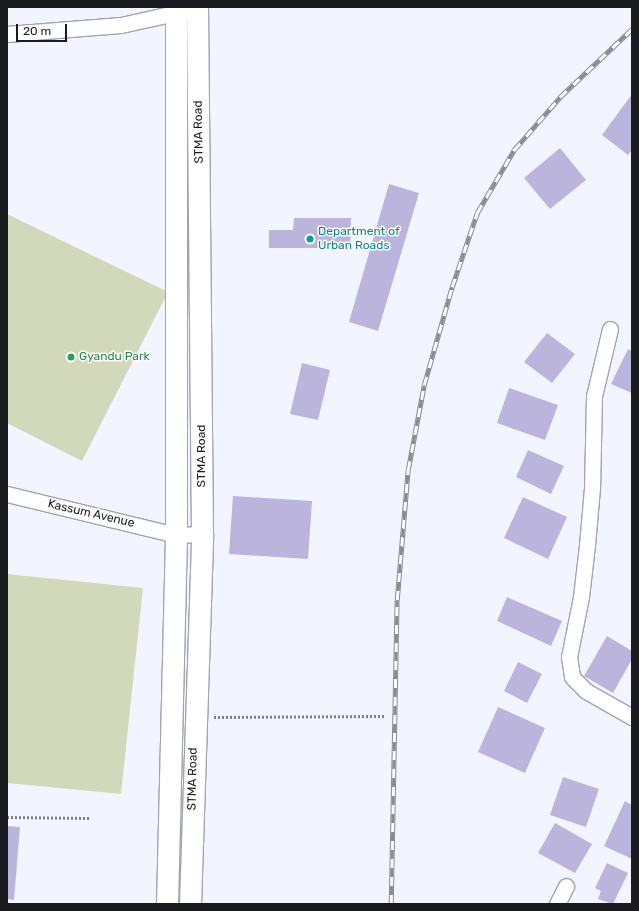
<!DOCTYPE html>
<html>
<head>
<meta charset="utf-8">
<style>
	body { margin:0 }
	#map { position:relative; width:639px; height:911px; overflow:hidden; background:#f2f5ff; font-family:Rubik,sans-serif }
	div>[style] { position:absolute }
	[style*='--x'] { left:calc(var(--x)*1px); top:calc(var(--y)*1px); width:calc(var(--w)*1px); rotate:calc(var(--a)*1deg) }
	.green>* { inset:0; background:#d2d9bb }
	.building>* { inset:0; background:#bbb4dc }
	.path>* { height:2.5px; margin-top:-1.25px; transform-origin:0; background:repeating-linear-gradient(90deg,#7d7f86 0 2px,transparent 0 4px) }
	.roads { filter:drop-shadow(1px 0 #a0a4ae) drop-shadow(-1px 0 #a0a4ae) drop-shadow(0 1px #a0a4ae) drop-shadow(0 -1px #a0a4ae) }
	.street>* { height:15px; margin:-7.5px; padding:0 7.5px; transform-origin:7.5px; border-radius:7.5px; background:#fff }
	.secondary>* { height:21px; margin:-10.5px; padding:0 10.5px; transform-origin:10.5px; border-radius:10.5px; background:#fff }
	.rail>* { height:4.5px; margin-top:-2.25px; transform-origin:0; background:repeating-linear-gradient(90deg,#fff 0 9px,#898b92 0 18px); box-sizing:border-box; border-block:1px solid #898b92 }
	.dots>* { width:11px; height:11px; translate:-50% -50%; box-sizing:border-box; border:2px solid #fff; border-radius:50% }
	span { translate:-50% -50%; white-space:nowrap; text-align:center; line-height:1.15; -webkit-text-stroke:3px #fff; paint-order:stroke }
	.street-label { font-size:12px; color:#1a1b1f }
	.culture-label { font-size:12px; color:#0d838f }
	.left { translate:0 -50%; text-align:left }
	.leisure-label { font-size:12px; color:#27864d }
	.frame { position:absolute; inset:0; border:8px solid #1a1b1f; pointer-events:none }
	.scale { position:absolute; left:16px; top:24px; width:51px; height:18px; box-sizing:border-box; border:2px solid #1a1b1f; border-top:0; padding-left:5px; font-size:12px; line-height:14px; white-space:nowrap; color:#1a1b1f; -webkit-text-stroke:3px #fff; paint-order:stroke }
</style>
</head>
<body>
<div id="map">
	<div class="green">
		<div style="clip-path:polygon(7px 214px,168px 292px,82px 461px,7px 423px)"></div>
		<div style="clip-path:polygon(7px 574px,143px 588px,121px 794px,7px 783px)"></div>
	</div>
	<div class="building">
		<div style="clip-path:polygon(632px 94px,632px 150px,628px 155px,602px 135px)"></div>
		<div style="clip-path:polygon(560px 148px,586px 180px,550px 209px,524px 178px)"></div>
		<div style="clip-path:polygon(389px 184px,419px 193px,378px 331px,349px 322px)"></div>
		<div style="clip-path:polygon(294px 218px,351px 218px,350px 248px,269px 248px,269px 230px,293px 230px)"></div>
		<div style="clip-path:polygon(547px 333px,575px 354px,552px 383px,524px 362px)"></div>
		<div style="clip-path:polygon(628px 349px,632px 351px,632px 393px,611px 384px)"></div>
		<div style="clip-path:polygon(302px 363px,330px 370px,318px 420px,290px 414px)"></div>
		<div style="clip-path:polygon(509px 388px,558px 405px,545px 440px,497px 423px)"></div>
		<div style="clip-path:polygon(528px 450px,564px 466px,551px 494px,516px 477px)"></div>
		<div style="clip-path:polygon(233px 496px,312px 501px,308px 559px,229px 554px)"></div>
		<div style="clip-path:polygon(523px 497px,567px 517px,548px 559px,504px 538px)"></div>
		<div style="clip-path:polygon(507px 597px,562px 621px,551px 646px,497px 621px)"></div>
		<div style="clip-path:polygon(607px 636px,632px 651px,632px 659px,613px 693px,584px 676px)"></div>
		<div style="clip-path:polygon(518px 662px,542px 674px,527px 703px,504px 691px)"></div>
		<div style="clip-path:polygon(498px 707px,545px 728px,525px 773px,478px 752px)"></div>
		<div style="clip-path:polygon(563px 777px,599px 789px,586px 827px,550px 815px)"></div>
		<div style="clip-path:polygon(625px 801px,632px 805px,632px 859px,604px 846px)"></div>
		<div style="clip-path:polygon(555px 823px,592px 844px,575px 873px,538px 853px)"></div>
		<div style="clip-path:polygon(7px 826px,20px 827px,14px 900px,7px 899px)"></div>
		<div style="clip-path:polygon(607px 863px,628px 873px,613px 904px,598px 899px,601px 891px,595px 888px)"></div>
	</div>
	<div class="path">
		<div style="--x:214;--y:717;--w:172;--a:-0.3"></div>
		<div style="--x:7;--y:817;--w:83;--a:0.7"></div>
	</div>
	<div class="roads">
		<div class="street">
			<div style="--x:7;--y:34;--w:114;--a:-4.5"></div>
			<div style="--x:121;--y:25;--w:65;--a:-12.5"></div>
			<div style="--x:610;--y:329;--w:69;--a:103.4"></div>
			<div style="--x:594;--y:396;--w:92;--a:91.2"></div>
			<div style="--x:592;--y:488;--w:57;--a:95"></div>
			<div style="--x:587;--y:545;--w:52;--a:96.6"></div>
			<div style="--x:581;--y:597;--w:61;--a:101.3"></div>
			<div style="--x:569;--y:657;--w:20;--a:81"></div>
			<div style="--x:572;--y:677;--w:20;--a:45"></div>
			<div style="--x:586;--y:691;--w:53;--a:29.5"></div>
			<div style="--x:7;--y:494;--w:174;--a:13.6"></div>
			<div style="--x:176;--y:535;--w:26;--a:-2"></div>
			<div style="--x:557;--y:904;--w:20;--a:-63"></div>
		</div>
		<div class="secondary">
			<div style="--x:167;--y:904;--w:369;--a:-88.6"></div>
			<div style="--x:176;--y:535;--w:528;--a:-90"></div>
			<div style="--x:190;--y:904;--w:370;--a:-88.1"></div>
			<div style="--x:202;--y:534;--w:527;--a:-90.54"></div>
		</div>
	</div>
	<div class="rail">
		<div style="--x:391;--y:904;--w:304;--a:-88.9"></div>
		<div style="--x:397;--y:600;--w:130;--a:-85.2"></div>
		<div style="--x:408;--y:470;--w:86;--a:-79.3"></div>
		<div style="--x:424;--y:385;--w:102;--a:-74.1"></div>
		<div style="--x:452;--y:287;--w:78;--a:-71.3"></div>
		<div style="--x:477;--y:213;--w:73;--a:-59.6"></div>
		<div style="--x:514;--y:150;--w:70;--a:-49"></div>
		<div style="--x:560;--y:97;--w:99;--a:-43.4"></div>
	</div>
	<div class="dots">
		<div style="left:310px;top:239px;background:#0f9aa8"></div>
		<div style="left:71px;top:357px;background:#2e9e5b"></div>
	</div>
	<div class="street-label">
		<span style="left:199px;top:132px;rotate:-91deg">STMA Road</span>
		<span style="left:202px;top:456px;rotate:-90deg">STMA Road</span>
		<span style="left:91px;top:514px;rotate:13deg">Kassum Avenue</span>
		<span style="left:193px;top:779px;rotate:-89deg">STMA Road</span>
	</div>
	<div class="culture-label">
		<span class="left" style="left:318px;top:239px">Department of<br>Urban Roads</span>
	</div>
	<div class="leisure-label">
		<span class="left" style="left:79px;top:357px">Gyandu Park</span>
	</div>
	<div class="frame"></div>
	<div class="scale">20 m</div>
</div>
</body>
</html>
